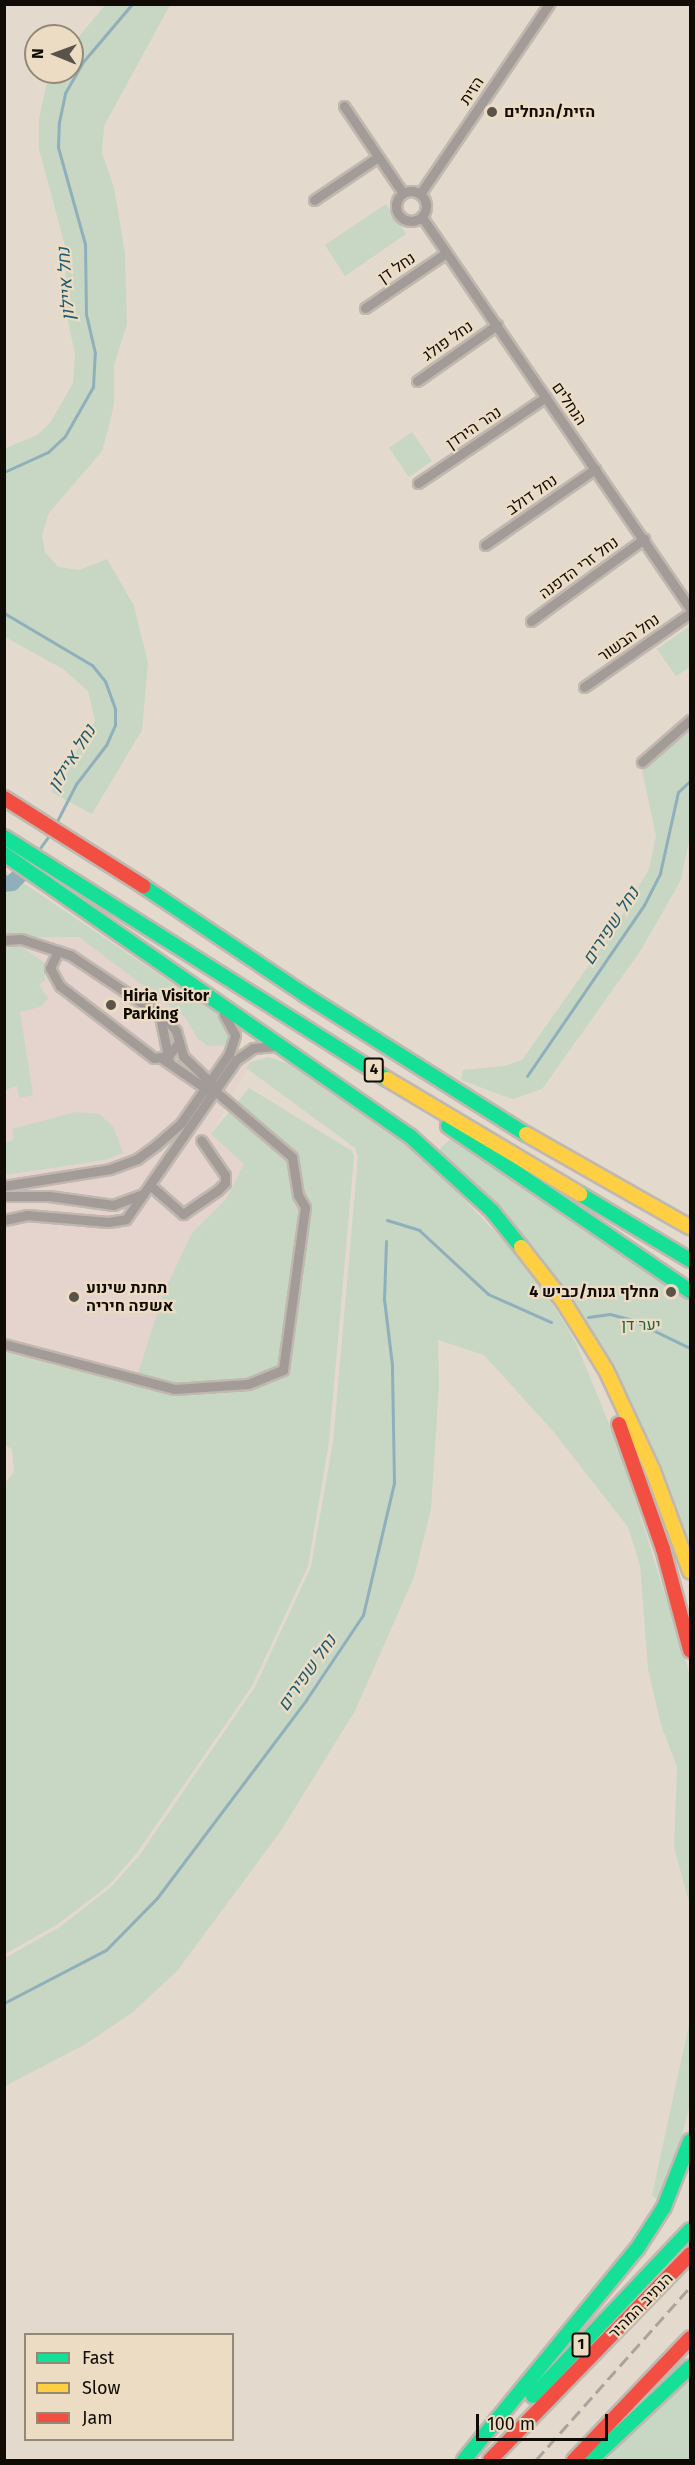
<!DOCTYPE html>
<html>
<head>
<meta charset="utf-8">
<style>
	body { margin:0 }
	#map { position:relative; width:695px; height:2465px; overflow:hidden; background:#e3dacd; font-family:"Fira Sans",Heebo,sans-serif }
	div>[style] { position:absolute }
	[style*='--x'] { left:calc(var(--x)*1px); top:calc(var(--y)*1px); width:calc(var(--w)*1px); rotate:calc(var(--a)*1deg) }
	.industrial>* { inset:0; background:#e5d3ce }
	.green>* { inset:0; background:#c8d6c4 }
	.stream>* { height:3px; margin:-1.5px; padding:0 1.5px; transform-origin:1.5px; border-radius:1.5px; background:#8fafbb }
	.river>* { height:16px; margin:-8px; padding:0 8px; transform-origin:8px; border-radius:8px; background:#8fafbb }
	.roads { filter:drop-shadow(2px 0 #c0b8af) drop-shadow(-2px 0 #c0b8af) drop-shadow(0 2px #c0b8af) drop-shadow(0 -2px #c0b8af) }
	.street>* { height:9px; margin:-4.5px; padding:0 4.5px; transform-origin:4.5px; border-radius:4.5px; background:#a39b98 }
	.street>.ring { margin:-4.5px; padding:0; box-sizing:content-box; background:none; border:9px solid #a39b98; border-radius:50% }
	.fast>* { height:14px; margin:-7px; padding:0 7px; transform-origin:7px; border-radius:7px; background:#16e098 }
	.slow>* { height:14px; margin:-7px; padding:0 7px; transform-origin:7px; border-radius:7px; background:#ffcf43 }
	.jam>* { height:14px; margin:-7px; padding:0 7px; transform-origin:7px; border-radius:7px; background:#f24e42 }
	.rail>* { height:3px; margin-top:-1.5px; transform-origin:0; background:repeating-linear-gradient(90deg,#aba39c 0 12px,transparent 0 18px) }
	.dots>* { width:16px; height:16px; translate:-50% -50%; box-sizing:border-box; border:3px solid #ecdcc4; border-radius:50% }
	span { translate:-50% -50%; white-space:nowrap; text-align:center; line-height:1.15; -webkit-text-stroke:4.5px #ecdcc4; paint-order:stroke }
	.shield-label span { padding:2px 4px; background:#ecdcc4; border:2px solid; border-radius:4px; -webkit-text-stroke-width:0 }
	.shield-label { font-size:15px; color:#100b04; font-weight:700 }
	.street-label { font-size:16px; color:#100b04 }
	.poi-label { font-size:16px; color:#100b04; font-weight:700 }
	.left { translate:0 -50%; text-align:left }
	.right { translate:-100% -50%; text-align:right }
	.park-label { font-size:16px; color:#1f643e }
	.water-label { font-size:18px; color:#1c5b73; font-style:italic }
	.frame { position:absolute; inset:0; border:6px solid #100b04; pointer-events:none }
	.legend { position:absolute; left:24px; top:2333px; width:210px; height:108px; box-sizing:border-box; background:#ecdcc4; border:2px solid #948877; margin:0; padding:8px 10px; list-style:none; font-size:18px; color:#100b04 }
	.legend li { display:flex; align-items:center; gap:12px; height:30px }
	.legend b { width:30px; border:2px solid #948877 }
	.north { position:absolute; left:24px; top:24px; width:60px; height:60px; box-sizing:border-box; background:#ecdcc4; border:2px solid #948877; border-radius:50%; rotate:271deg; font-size:16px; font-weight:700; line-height:24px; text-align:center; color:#100b04 }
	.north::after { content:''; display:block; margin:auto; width:21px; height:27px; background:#5a534a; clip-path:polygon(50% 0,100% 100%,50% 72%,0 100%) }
	.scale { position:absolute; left:476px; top:2414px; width:132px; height:27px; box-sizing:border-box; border:3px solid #100b04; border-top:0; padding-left:8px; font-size:18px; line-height:21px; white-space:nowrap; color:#100b04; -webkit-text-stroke:4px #ecdcc4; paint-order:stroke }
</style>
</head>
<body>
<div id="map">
	<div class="industrial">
		<div style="clip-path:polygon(4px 937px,79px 937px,251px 1062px,211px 1134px,244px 1164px,226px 1199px,192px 1233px,164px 1292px,134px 1387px,5px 1352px)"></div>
	</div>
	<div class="green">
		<div style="clip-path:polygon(106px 4px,170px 5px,104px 126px,102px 153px,114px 188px,125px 253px,127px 324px,114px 365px,114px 404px,109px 426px,102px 451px,49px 513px,42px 535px,45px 552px,58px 567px,79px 570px,107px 559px,134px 606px,148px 663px,142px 730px,92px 814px,51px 792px,95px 721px,88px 691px,63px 669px,5px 637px,4px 449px,37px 435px,50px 423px,73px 383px,75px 354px,67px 317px,65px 246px,39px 149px,39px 119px,46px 86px,54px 72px,72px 72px,72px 45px)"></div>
		<div style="clip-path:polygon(386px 204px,406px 234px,345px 276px,325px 245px)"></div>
		<div style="clip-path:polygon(412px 432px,432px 461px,409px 477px,389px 448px)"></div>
		<div style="clip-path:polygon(690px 626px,690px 667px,676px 676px,657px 649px)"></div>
		<div style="clip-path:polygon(690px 731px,690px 835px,681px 880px,641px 950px,542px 1089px,512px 1099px,461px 1080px,463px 1070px,505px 1066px,522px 1060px,613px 931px,649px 869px,656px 836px,642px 770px)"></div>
		<div style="clip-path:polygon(4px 870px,216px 1013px,231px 1031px,229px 1045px,208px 1046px,198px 1039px,186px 1018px,79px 937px,5px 937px)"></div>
		<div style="clip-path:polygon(8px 947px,22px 947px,45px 963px,45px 980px,39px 985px,48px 998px,40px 1007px,20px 1012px,33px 1095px,19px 1098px,17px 1086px,5px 1090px,4px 949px)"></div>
		<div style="clip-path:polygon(269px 1057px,289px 1064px,424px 1158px,534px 1272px,576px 1343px,620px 1451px,690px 1675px,690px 1906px,674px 1847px,677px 1767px,661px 1725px,648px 1669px,640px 1565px,628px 1527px,553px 1431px,484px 1355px,438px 1340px,439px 1385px,431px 1509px,414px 1577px,355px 1711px,280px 1832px,177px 1971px,133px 2012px,84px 2045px,5px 2086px,5px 1958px,60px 1927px,111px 1887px,139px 1856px,255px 1687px,311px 1567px,333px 1442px,358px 1157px,355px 1148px,246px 1068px,251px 1062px)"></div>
		<div style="clip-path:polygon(249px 1088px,352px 1151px,354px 1157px,329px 1442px,308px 1566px,252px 1686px,136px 1854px,109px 1885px,58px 1924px,5px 1954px,4px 1484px,14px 1472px,12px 1449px,5px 1445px,5px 1352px,134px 1386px,164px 1292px,192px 1233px,226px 1199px,244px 1164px,211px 1134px)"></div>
		<div style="clip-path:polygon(76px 1112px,99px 1114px,113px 1126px,123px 1153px,104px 1160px,5px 1175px,5px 1143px,14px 1140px,12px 1129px)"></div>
		<div style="clip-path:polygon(453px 1136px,690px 1300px,690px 1551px,605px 1360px,437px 1152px)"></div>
		<div style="clip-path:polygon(690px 2020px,689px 2108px,672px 2173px,657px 2200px,652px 2195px)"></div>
		<div style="clip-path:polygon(690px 2376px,690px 2460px,607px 2460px,656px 2407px)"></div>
	</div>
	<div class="stream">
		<div style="--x:4;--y:472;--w:48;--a:-24.4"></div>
		<div style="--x:48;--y:452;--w:23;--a:-43"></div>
		<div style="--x:65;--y:436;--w:56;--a:-60.3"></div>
		<div style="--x:93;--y:387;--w:34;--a:-87"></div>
		<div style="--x:95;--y:353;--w:39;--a:-103"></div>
		<div style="--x:86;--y:315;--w:71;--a:-90.8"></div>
		<div style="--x:85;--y:244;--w:101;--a:-105.6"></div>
		<div style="--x:58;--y:147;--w:25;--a:-88"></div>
		<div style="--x:59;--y:122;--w:30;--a:-78"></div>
		<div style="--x:65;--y:93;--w:34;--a:-60"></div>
		<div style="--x:82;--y:63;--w:77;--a:-49.7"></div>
		<div style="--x:4;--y:613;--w:102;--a:30.6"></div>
		<div style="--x:92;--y:665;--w:21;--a:51"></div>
		<div style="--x:105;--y:681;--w:30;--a:70"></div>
		<div style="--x:115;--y:709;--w:16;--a:90"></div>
		<div style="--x:115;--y:725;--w:22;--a:114"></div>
		<div style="--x:106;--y:745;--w:49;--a:127.6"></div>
		<div style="--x:76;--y:784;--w:44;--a:117.1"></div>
		<div style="--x:38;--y:851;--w:21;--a:-55"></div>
		<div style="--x:527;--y:1076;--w:207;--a:-55.6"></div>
		<div style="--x:644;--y:905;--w:36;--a:-63"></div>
		<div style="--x:660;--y:873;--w:83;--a:-77.5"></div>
		<div style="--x:678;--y:792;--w:16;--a:-43"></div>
		<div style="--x:387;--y:1220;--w:34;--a:17"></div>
		<div style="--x:419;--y:1230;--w:94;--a:42.8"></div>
		<div style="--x:488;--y:1294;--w:69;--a:24"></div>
		<div style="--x:588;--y:1317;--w:22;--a:-8"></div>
		<div style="--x:610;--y:1314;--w:23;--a:15"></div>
		<div style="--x:632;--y:1320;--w:64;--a:25.8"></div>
		<div style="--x:4;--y:2003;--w:115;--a:-27.5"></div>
		<div style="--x:106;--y:1950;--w:73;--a:-45.6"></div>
		<div style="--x:157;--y:1898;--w:248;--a:-53"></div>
		<div style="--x:306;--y:1700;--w:102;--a:-56.2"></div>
		<div style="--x:363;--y:1615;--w:136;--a:-76.8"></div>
		<div style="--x:394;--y:1483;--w:118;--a:-91"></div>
		<div style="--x:392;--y:1365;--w:66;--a:-96.9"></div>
		<div style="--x:384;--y:1299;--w:58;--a:-88"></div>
	</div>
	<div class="river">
		<div style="--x:4;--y:884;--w:8;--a:-7"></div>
		<div style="--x:12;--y:883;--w:14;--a:-45"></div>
	</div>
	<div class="roads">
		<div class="street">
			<div style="--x:344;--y:106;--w:105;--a:55.9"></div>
			<div class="ring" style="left:396px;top:191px;width:21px;height:21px"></div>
			<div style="--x:420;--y:194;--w:230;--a:-55.8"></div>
			<div style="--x:314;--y:200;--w:77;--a:-33.9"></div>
			<div style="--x:422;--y:217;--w:474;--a:55.6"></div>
			<div style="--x:365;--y:308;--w:98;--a:-34.2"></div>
			<div style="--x:417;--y:381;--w:98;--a:-35"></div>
			<div style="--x:418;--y:483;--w:154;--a:-33.9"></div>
			<div style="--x:485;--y:545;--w:134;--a:-34.6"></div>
			<div style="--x:531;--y:621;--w:140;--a:-36"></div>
			<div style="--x:584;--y:687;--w:129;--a:-34.9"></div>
			<div style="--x:642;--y:762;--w:64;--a:-41.2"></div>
			<div style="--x:4;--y:940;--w:17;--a:-3"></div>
			<div style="--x:21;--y:939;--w:52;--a:18.1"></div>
			<div style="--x:70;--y:955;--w:83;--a:33.7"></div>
			<div style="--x:139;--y:1001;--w:37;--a:35"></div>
			<div style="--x:169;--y:1022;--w:11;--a:52"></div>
			<div style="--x:176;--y:1031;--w:26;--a:74"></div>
			<div style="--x:183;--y:1056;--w:42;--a:44"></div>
			<div style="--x:58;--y:951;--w:19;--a:115"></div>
			<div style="--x:50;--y:968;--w:21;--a:61"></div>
			<div style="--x:60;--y:986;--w:118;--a:37.5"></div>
			<div style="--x:154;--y:1058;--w:14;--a:-8"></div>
			<div style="--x:168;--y:1056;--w:14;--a:-51"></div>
			<div style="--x:160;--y:1016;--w:46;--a:78.7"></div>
			<div style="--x:163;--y:1059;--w:55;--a:34.6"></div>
			<div style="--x:4;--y:1186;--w:107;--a:-9.1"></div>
			<div style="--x:110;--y:1169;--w:29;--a:-20"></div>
			<div style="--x:137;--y:1159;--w:24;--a:-36"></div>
			<div style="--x:156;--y:1145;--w:33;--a:-41"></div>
			<div style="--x:181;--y:1123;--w:84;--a:-55.2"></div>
			<div style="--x:229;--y:1054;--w:20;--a:-72"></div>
			<div style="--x:235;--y:1035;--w:24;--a:-118"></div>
			<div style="--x:151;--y:1186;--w:43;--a:41.2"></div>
			<div style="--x:183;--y:1214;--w:42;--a:-34.4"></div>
			<div style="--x:218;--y:1190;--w:10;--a:-45"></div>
			<div style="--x:225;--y:1183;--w:8;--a:-90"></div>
			<div style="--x:225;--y:1175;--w:42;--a:-124.4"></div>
			<div style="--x:4;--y:1196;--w:45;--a:0"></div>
			<div style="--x:49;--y:1196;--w:65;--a:8"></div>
			<div style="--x:113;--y:1205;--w:32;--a:-20"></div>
			<div style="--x:4;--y:1220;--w:24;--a:-12"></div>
			<div style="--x:27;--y:1215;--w:81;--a:4.9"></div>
			<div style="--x:108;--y:1222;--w:18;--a:-9"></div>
			<div style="--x:126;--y:1219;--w:193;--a:-55.3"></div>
			<div style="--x:236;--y:1060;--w:21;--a:-35"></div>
			<div style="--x:253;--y:1048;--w:22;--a:-5"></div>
			<div style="--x:4;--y:1344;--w:176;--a:14.8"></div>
			<div style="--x:174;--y:1389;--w:74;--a:-3.9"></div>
			<div style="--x:248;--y:1384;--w:38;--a:-22"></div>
			<div style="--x:283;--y:1370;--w:164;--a:-82.3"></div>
			<div style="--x:305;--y:1207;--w:14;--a:-120"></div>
			<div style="--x:298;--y:1195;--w:38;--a:-99"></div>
			<div style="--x:292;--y:1157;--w:101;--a:-139.4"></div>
		</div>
		<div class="fast">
			<div style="--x:4;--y:837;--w:453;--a:32.3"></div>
			<div style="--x:4;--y:854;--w:494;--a:34.8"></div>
			<div style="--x:410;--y:1136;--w:111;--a:42.4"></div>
			<div style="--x:492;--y:1211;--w:46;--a:51.1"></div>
			<div style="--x:143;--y:886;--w:195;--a:33.9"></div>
			<div style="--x:305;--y:995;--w:261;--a:32.2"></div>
			<div style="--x:448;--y:1126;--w:293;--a:34.3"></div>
			<div style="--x:580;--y:1194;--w:128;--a:31"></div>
			<div style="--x:533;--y:2396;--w:228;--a:-46.6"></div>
			<div style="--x:464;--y:2460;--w:273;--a:-50.7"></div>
			<div style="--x:637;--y:2249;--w:50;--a:-57.3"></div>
			<div style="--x:664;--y:2207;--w:71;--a:-68.5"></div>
			<div style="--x:591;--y:2460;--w:136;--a:-43.2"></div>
		</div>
		<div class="slow">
			<div style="--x:387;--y:1079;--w:225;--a:30.8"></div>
			<div style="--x:526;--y:1134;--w:189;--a:29.6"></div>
			<div style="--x:521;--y:1247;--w:68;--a:52.1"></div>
			<div style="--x:563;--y:1301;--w:81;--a:58.1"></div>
			<div style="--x:606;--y:1370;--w:111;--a:65"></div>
			<div style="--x:653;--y:1471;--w:107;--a:69.7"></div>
		</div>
		<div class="jam">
			<div style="--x:4;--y:798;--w:165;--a:32.3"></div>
			<div style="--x:619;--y:1424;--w:133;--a:70.6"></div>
			<div style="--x:663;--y:1549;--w:105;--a:75"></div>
			<div style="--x:490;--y:2460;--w:287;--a:-45.8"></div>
			<div style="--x:574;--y:2460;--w:168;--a:-46.4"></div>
		</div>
	</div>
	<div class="rail">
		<div style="--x:536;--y:2460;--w:232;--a:-48.3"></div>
	</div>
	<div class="dots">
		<div style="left:492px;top:112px;background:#5a534a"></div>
		<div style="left:111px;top:1005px;background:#5a534a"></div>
		<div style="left:671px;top:1292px;background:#5a534a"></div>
		<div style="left:74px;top:1297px;background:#5a534a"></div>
	</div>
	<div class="shield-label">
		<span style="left:374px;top:1070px">4</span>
		<span style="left:581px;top:2345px">1</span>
	</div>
	<div class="street-label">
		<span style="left:472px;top:91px;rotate:-56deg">הזית</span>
		<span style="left:397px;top:268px;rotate:-34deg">נחל דן</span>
		<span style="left:448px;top:341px;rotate:-35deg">נחל פולג</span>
		<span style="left:569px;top:404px;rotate:56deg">הנחלים</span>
		<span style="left:474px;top:428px;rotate:-34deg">נהר הירדן</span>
		<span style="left:532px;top:495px;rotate:-35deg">נחל דולב</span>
		<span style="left:579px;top:568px;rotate:-36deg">נחל זרי הדפנה</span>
		<span style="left:629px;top:638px;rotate:-35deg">נחל הבשור</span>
		<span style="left:641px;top:2306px;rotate:-46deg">הנתיב המהיר</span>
	</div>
	<div class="poi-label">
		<span class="left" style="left:504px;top:112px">הזית/הנחלים</span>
		<span class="left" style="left:123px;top:1005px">Hiria Visitor<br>Parking</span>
		<span class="left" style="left:86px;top:1297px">תחנת שינוע<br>אשפה חיריה</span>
		<span class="right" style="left:659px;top:1292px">מחלף גנות/כביש 4</span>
	</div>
	<div class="park-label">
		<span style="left:641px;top:1325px">יער דן</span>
	</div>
	<div class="water-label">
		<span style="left:66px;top:284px;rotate:-94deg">נחל איילון</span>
		<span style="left:72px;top:758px;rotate:-58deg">נחל איילון</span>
		<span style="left:611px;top:926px;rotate:-57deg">נחל שפירים</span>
		<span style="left:307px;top:1673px;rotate:-55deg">נחל שפירים</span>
	</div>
	<div class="frame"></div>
	<ul class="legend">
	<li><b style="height:8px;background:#16e098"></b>Fast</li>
	<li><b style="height:8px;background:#ffcf43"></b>Slow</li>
	<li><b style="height:8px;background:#f24e42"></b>Jam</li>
	</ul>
	<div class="north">N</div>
	<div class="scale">100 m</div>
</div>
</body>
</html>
